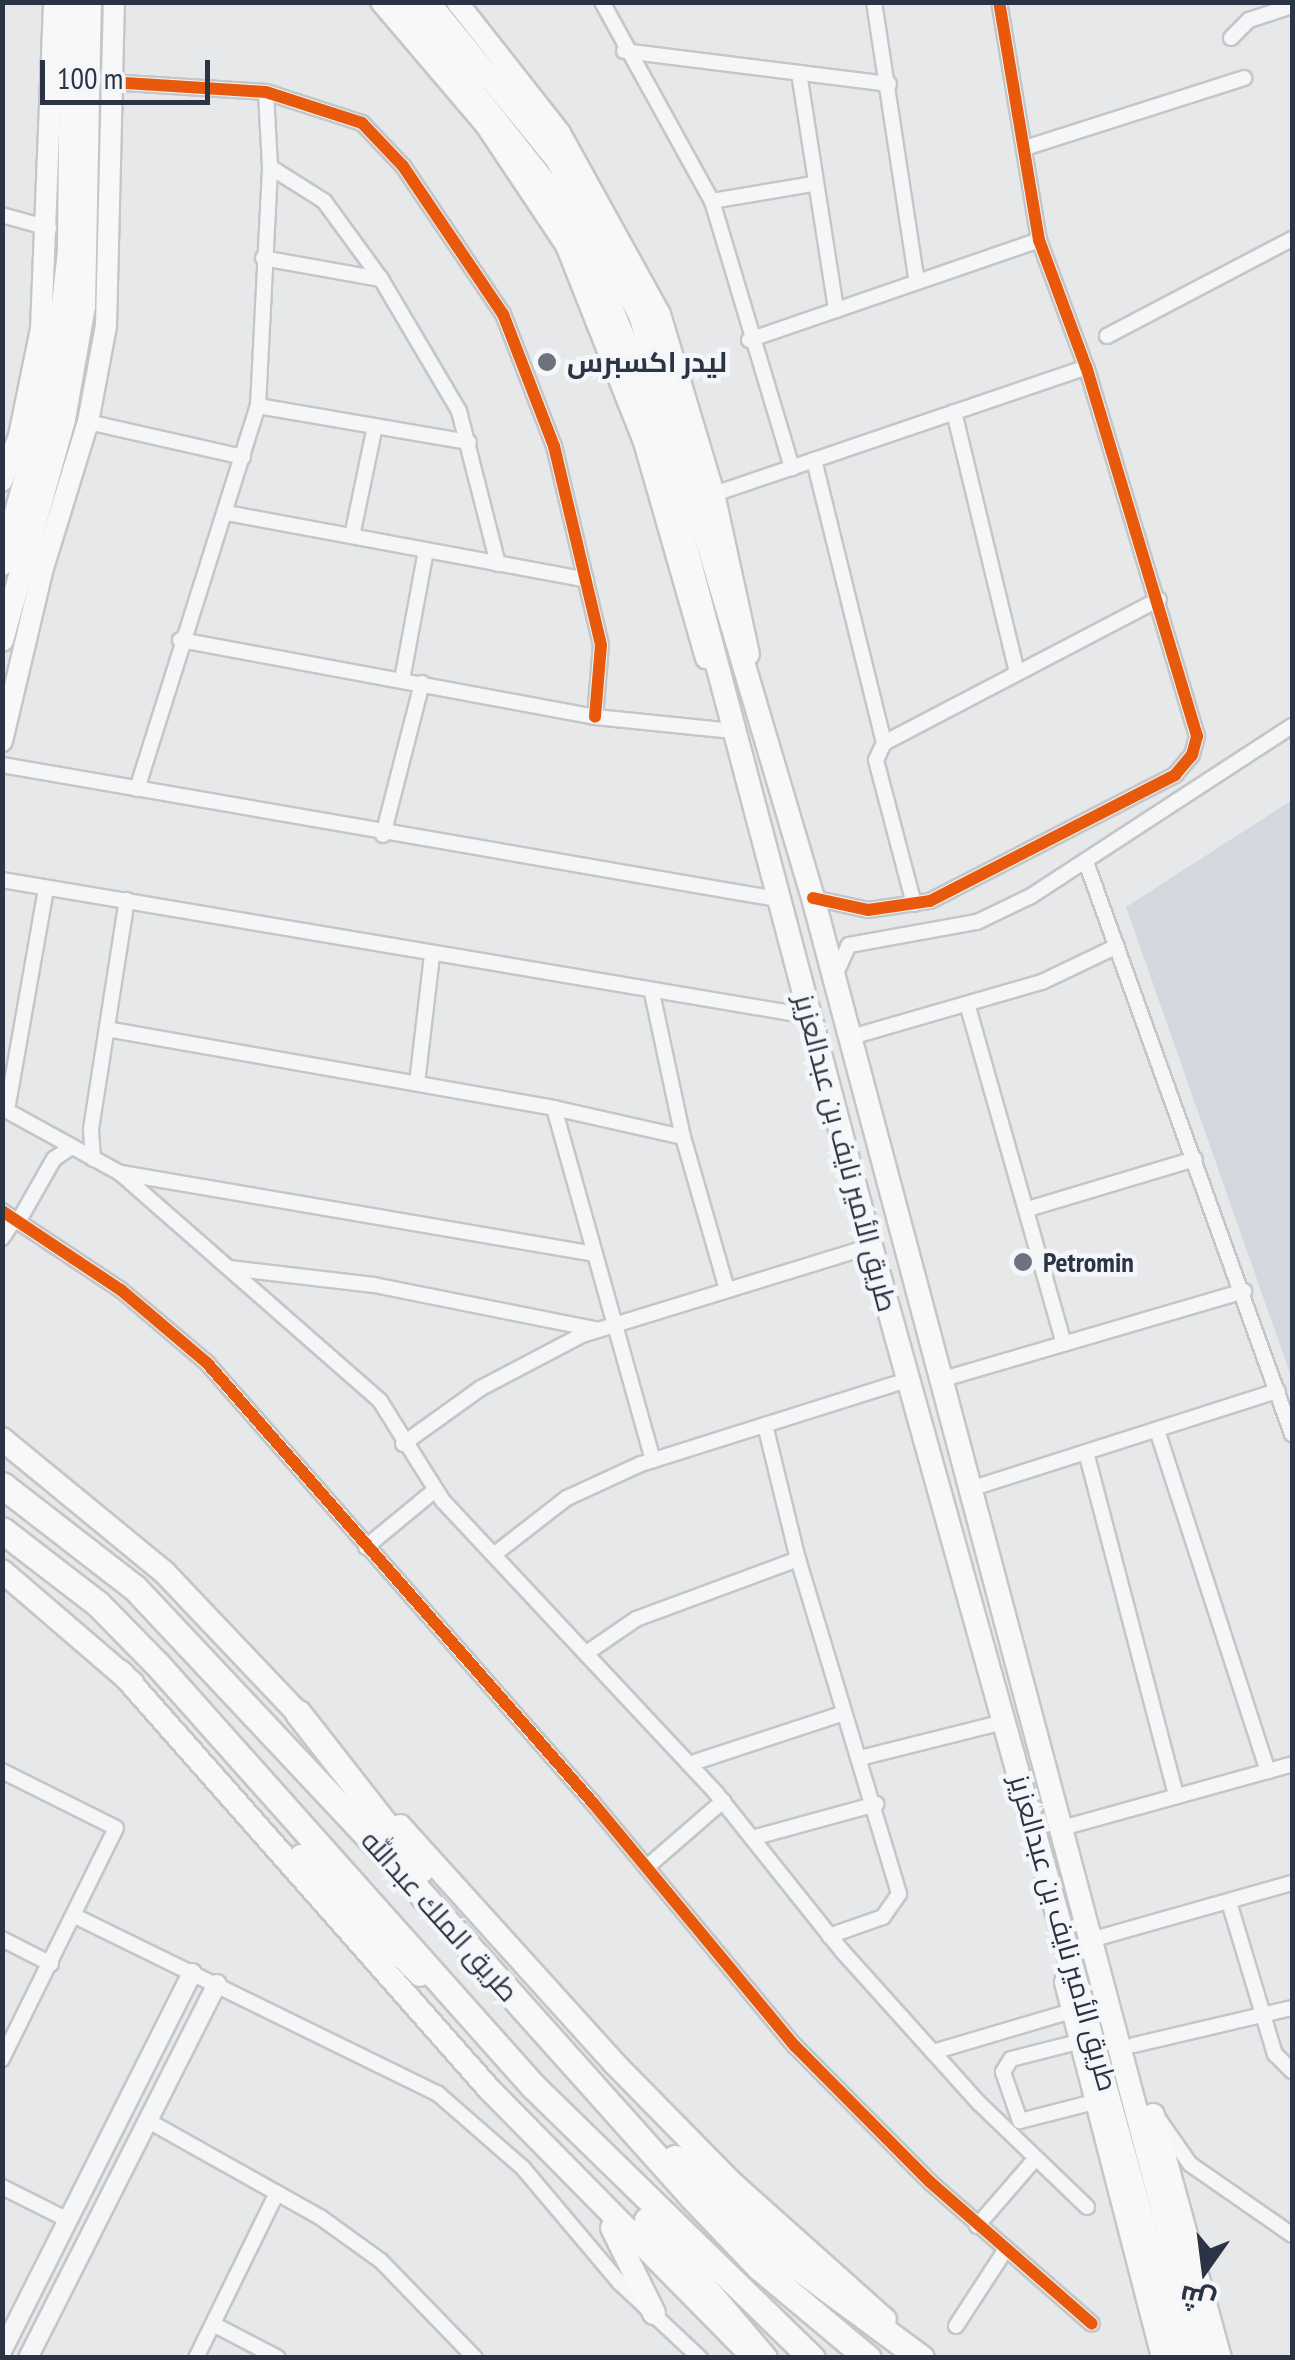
<!DOCTYPE html>
<html>
<head>
<meta charset="utf-8">
<style>
	body { margin:0 }
	#map { position:relative; width:1295px; height:2360px; overflow:hidden; background:#e6e8ea; font-family:"PT Sans Narrow",Cairo,sans-serif }
	div>[style] { position:absolute }
	[style*='--x'] { left:calc(var(--x)*1px); top:calc(var(--y)*1px); width:calc(var(--w)*1px); rotate:calc(var(--a)*1deg) }
	.built>* { inset:0; background:#d4d7dd }
	.roads { filter:drop-shadow(2px 0 #c4c6c8) drop-shadow(-2px 0 #c4c6c8) drop-shadow(0 2px #c4c6c8) drop-shadow(0 -2px #c4c6c8) }
	.minor>* { height:14px; margin:-7px; padding:0 7px; transform-origin:7px; border-radius:7px; background:#f5f6f7 }
	.tertiary>* { height:18px; margin:-9px; padding:0 9px; transform-origin:9px; border-radius:9px; background:#f5f6f7 }
	.secondary>* { height:20px; margin:-10px; padding:0 10px; transform-origin:10px; border-radius:10px; background:#f8f8f8 }
	.primary>* { height:22px; margin:-11px; padding:0 11px; transform-origin:11px; border-radius:11px; background:#f8f8f8 }
	.motorway>* { height:25px; margin:-12.5px; padding:0 12.5px; transform-origin:12.5px; border-radius:12.5px; background:#f8f8f8 }
	.cycleway>* { height:12px; margin:-6px; padding:0 6px; transform-origin:6px; border-radius:6px; background:#e8590c }
	.dots>* { width:28px; height:28px; translate:-50% -50%; box-sizing:border-box; border:5px solid #f4f6f9; border-radius:50% }
	span { translate:-50% -50%; white-space:nowrap; text-align:center; line-height:1.15; -webkit-text-stroke:9px #f4f6f9; paint-order:stroke }
	.poi-label { font-size:28px; color:#2b3445; font-weight:700 }
	.left { translate:0 -50%; text-align:left }
	.street-label { font-size:28px; color:#2b3445 }
	.frame { position:absolute; inset:0; border:5px solid #2b3445; pointer-events:none }
	.north { position:absolute; left:1155px; top:2220px; width:100px; height:100px; -webkit-text-stroke:8px #f4f6f9; paint-order:stroke; rotate:194deg; font-size:28px; font-weight:700; line-height:40px; text-align:center; color:#2b3445 }
	.north::after { content:''; display:block; margin:auto; width:35px; height:45px; background:#2b3445; clip-path:polygon(50% 0,100% 100%,50% 72%,0 100%) }
	.scale { position:absolute; left:40px; top:60px; width:170px; height:45px; box-sizing:border-box; border:5px solid #2b3445; border-top:0; padding-left:12px; font-size:30px; line-height:35px; white-space:nowrap; color:#2b3445; -webkit-text-stroke:8px #f4f6f9; paint-order:stroke }
</style>
</head>
<body>
<div id="map">
	<div class="built">
		<div style="clip-path:polygon(1292px 800px,1292px 1379px,1126px 907px)"></div>
	</div>
	<div class="roads">
		<div class="minor">
			<div style="--x:602;--y:2;--w:227;--a:61.1"></div>
			<div style="--x:712;--y:201;--w:279;--a:73.3"></div>
			<div style="--x:874;--y:2;--w:283;--a:81.3"></div>
			<div style="--x:1231;--y:38;--w:25;--a:-45"></div>
			<div style="--x:1249;--y:20;--w:45;--a:-18"></div>
			<div style="--x:624;--y:51;--w:267;--a:7.1"></div>
			<div style="--x:799;--y:73;--w:240;--a:81.1"></div>
			<div style="--x:110;--y:82;--w:156;--a:3.7"></div>
			<div style="--x:266;--y:92;--w:101;--a:17.9"></div>
			<div style="--x:362;--y:123;--w:59;--a:46.4"></div>
			<div style="--x:403;--y:166;--w:179;--a:56"></div>
			<div style="--x:503;--y:314;--w:142;--a:68.9"></div>
			<div style="--x:554;--y:446;--w:204;--a:76.7"></div>
			<div style="--x:601;--y:645;--w:72;--a:94.8"></div>
			<div style="--x:1028;--y:147;--w:227;--a:-17.7"></div>
			<div style="--x:270;--y:167;--w:64;--a:32.2"></div>
			<div style="--x:324;--y:201;--w:97;--a:53.8"></div>
			<div style="--x:381;--y:279;--w:153;--a:59.4"></div>
			<div style="--x:459;--y:411;--w:158;--a:75.7"></div>
			<div style="--x:712;--y:201;--w:102;--a:-9.6"></div>
			<div style="--x:2;--y:215;--w:49;--a:15.5"></div>
			<div style="--x:263;--y:258;--w:120;--a:10.1"></div>
			<div style="--x:1107;--y:336;--w:209;--a:-27.7"></div>
			<div style="--x:749;--y:340;--w:307;--a:-19"></div>
			<div style="--x:258;--y:406;--w:214;--a:9.7"></div>
			<div style="--x:954;--y:412;--w:268;--a:76.4"></div>
			<div style="--x:88;--y:422;--w:159;--a:12.7"></div>
			<div style="--x:814;--y:460;--w:292;--a:76.1"></div>
			<div style="--x:714;--y:494;--w:393;--a:-18.8"></div>
			<div style="--x:226;--y:513;--w:366;--a:10.5"></div>
			<div style="--x:352;--y:536;--w:112;--a:-78.2"></div>
			<div style="--x:180;--y:640;--w:422;--a:10.5"></div>
			<div style="--x:595;--y:717;--w:139;--a:5.8"></div>
			<div style="--x:402;--y:680;--w:132;--a:-79.5"></div>
			<div style="--x:2;--y:765;--w:786;--a:9.81"></div>
			<div style="--x:137;--y:789;--w:402;--a:-72.5"></div>
			<div style="--x:258;--y:406;--w:239;--a:-87.1"></div>
			<div style="--x:270;--y:167;--w:75;--a:-93.1"></div>
			<div style="--x:383;--y:835;--w:157;--a:-75.6"></div>
			<div style="--x:1086;--y:862;--w:608;--a:70.19"></div>
			<div style="--x:2;--y:880;--w:818;--a:9.57"></div>
			<div style="--x:813;--y:898;--w:56;--a:12.3"></div>
			<div style="--x:868;--y:910;--w:63;--a:-8.3"></div>
			<div style="--x:930;--y:901;--w:276;--a:-27.2"></div>
			<div style="--x:1175;--y:775;--w:26;--a:-50"></div>
			<div style="--x:1192;--y:755;--w:20;--a:-75"></div>
			<div style="--x:1197;--y:736;--w:385;--a:-106.7"></div>
			<div style="--x:1086;--y:367;--w:135;--a:-110.3"></div>
			<div style="--x:1039;--y:240;--w:241;--a:-99.5"></div>
			<div style="--x:914;--y:904;--w:149;--a:-104.8"></div>
			<div style="--x:876;--y:760;--w:19;--a:-65"></div>
			<div style="--x:884;--y:743;--w:310;--a:-27.6"></div>
			<div style="--x:834;--y:978;--w:36;--a:-66"></div>
			<div style="--x:849;--y:945;--w:130;--a:-10.2"></div>
			<div style="--x:977;--y:922;--w:60;--a:-25.7"></div>
			<div style="--x:1031;--y:896;--w:311;--a:-33.1"></div>
			<div style="--x:652;--y:993;--w:147;--a:77.9"></div>
			<div style="--x:683;--y:1137;--w:155;--a:73.9"></div>
			<div style="--x:968;--y:1007;--w:350;--a:74.1"></div>
			<div style="--x:107;--y:1029;--w:454;--a:10"></div>
			<div style="--x:554;--y:1108;--w:132;--a:12.7"></div>
			<div style="--x:851;--y:1037;--w:199;--a:-16.1"></div>
			<div style="--x:1042;--y:982;--w:83;--a:-25.6"></div>
			<div style="--x:417;--y:1083;--w:129;--a:-83.3"></div>
			<div style="--x:2;--y:1108;--w:135;--a:28.8"></div>
			<div style="--x:120;--y:1173;--w:346;--a:41.2"></div>
			<div style="--x:380;--y:1401;--w:118;--a:57.8"></div>
			<div style="--x:443;--y:1501;--w:400;--a:46.9"></div>
			<div style="--x:716;--y:1793;--w:203;--a:51.4"></div>
			<div style="--x:843;--y:1952;--w:203;--a:48"></div>
			<div style="--x:979;--y:2103;--w:150;--a:43.9"></div>
			<div style="--x:554;--y:1108;--w:366;--a:74.3"></div>
			<div style="--x:7;--y:1110;--w:225;--a:-80"></div>
			<div style="--x:93;--y:1159;--w:30;--a:-94"></div>
			<div style="--x:91;--y:1129;--w:232;--a:-81.1"></div>
			<div style="--x:121;--y:1173;--w:480;--a:9.7"></div>
			<div style="--x:1028;--y:1209;--w:174;--a:-16.7"></div>
			<div style="--x:2;--y:1211;--w:143;--a:33.6"></div>
			<div style="--x:121;--y:1290;--w:113;--a:40.3"></div>
			<div style="--x:207;--y:1363;--w:585;--a:48.74"></div>
			<div style="--x:593;--y:1803;--w:316;--a:50.3"></div>
			<div style="--x:795;--y:2046;--w:192;--a:45.2"></div>
			<div style="--x:930;--y:2182;--w:215;--a:41.2"></div>
			<div style="--x:18;--y:1222;--w:73;--a:-60.3"></div>
			<div style="--x:54;--y:1159;--w:21;--a:-35"></div>
			<div style="--x:2;--y:1238;--w:23;--a:-56"></div>
			<div style="--x:229;--y:1268;--w:146;--a:6.7"></div>
			<div style="--x:374;--y:1285;--w:229;--a:11.3"></div>
			<div style="--x:940;--y:1380;--w:317;--a:-16.3"></div>
			<div style="--x:765;--y:1425;--w:138;--a:76.2"></div>
			<div style="--x:798;--y:1559;--w:350;--a:73.2"></div>
			<div style="--x:899;--y:1894;--w:28;--a:125"></div>
			<div style="--x:883;--y:1917;--w:57;--a:160.6"></div>
			<div style="--x:1157;--y:1430;--w:359;--a:72"></div>
			<div style="--x:403;--y:1444;--w:96;--a:-35.7"></div>
			<div style="--x:481;--y:1388;--w:114;--a:-27.7"></div>
			<div style="--x:582;--y:1335;--w:302;--a:-17.1"></div>
			<div style="--x:1086;--y:1452;--w:356;--a:75.3"></div>
			<div style="--x:970;--y:1489;--w:323;--a:-17.7"></div>
			<div style="--x:366;--y:1547;--w:89;--a:-39.6"></div>
			<div style="--x:496;--y:1553;--w:90;--a:-37.8"></div>
			<div style="--x:567;--y:1498;--w:81;--a:-24.7"></div>
			<div style="--x:641;--y:1464;--w:280;--a:-17.5"></div>
			<div style="--x:588;--y:1652;--w:58;--a:-34.5"></div>
			<div style="--x:636;--y:1619;--w:173;--a:-20.3"></div>
			<div style="--x:860;--y:1758;--w:147;--a:-14.1"></div>
			<div style="--x:689;--y:1764;--w:163;--a:-18.2"></div>
			<div style="--x:2;--y:1771;--w:127;--a:26.6"></div>
			<div style="--x:116;--y:1828;--w:258;--a:116.3"></div>
			<div style="--x:1062;--y:1828;--w:239;--a:-15.5"></div>
			<div style="--x:752;--y:1838;--w:129;--a:-15.3"></div>
			<div style="--x:647;--y:1867;--w:101;--a:-41"></div>
			<div style="--x:1229;--y:1902;--w:159;--a:73.2"></div>
			<div style="--x:1275;--y:2054;--w:24;--a:45"></div>
			<div style="--x:75;--y:1916;--w:403;--a:26.1"></div>
			<div style="--x:437;--y:2093;--w:114;--a:41.1"></div>
			<div style="--x:523;--y:2168;--w:150;--a:49.9"></div>
			<div style="--x:620;--y:2283;--w:110;--a:43.2"></div>
			<div style="--x:2;--y:1939;--w:55;--a:27"></div>
			<div style="--x:1090;--y:1940;--w:210;--a:-15.8"></div>
			<div style="--x:1078;--y:2042;--w:69;--a:165.8"></div>
			<div style="--x:1011;--y:2059;--w:15;--a:122"></div>
			<div style="--x:1003;--y:2072;--w:52;--a:70.9"></div>
			<div style="--x:1020;--y:2121;--w:76;--a:-14.4"></div>
			<div style="--x:1134;--y:2045;--w:162;--a:-13.2"></div>
			<div style="--x:933;--y:2052;--w:144;--a:-16.5"></div>
			<div style="--x:147;--y:2120;--w:198;--a:29.3"></div>
			<div style="--x:320;--y:2217;--w:75;--a:35.8"></div>
			<div style="--x:381;--y:2261;--w:135;--a:45.9"></div>
			<div style="--x:1160;--y:2121;--w:52;--a:55.1"></div>
			<div style="--x:1190;--y:2164;--w:124;--a:34.8"></div>
			<div style="--x:2;--y:2187;--w:74;--a:26.6"></div>
			<div style="--x:977;--y:2226;--w:90;--a:-49.1"></div>
			<div style="--x:213;--y:2324;--w:73;--a:27.6"></div>
			<div style="--x:956;--y:2326;--w:92;--a:-57"></div>
			<div style="--x:196;--y:2358;--w:184;--a:-63.9"></div>
		</div>
		<div class="tertiary">
			<div style="--x:2;--y:2351;--w:423;--a:-63.3"></div>
			<div style="--x:28;--y:2358;--w:419;--a:-63.2"></div>
		</div>
		<div class="secondary">
			<div style="--x:381;--y:2;--w:160;--a:49.6"></div>
			<div style="--x:485;--y:124;--w:146;--a:56.2"></div>
			<div style="--x:566;--y:245;--w:212;--a:68.4"></div>
			<div style="--x:644;--y:442;--w:225;--a:74"></div>
			<div style="--x:457;--y:2;--w:167;--a:51.8"></div>
			<div style="--x:560;--y:133;--w:207;--a:61.1"></div>
			<div style="--x:660;--y:314;--w:188;--a:73.3"></div>
			<div style="--x:714;--y:494;--w:164;--a:77.7"></div>
			<div style="--x:2;--y:481;--w:48;--a:-69.3"></div>
			<div style="--x:19;--y:436;--w:109;--a:-78.4"></div>
			<div style="--x:41;--y:329;--w:327;--a:-87.7"></div>
			<div style="--x:2;--y:741;--w:178;--a:-76.7"></div>
			<div style="--x:43;--y:568;--w:153;--a:-72.9"></div>
			<div style="--x:88;--y:422;--w:98;--a:-79.4"></div>
			<div style="--x:106;--y:326;--w:324;--a:-88.6"></div>
		</div>
		<div class="primary">
			<div style="--x:402;--y:2;--w:254;--a:51.6"></div>
			<div style="--x:560;--y:201;--w:52;--a:60"></div>
			<div style="--x:586;--y:246;--w:150;--a:67.7"></div>
			<div style="--x:643;--y:385;--w:891;--a:75.17"></div>
			<div style="--x:871;--y:1246;--w:1154;--a:74.42"></div>
			<div style="--x:428;--y:2;--w:205;--a:50.7"></div>
			<div style="--x:558;--y:161;--w:174;--a:62"></div>
			<div style="--x:640;--y:315;--w:608;--a:73.47"></div>
			<div style="--x:813;--y:898;--w:1511;--a:75.08"></div>
			<div style="--x:2;--y:564;--w:178;--a:-74.7"></div>
			<div style="--x:49;--y:392;--w:79;--a:-80.5"></div>
			<div style="--x:62;--y:314;--w:63;--a:-83.7"></div>
			<div style="--x:69;--y:251;--w:249;--a:-89.5"></div>
			<div style="--x:2;--y:640;--w:230;--a:-74.3"></div>
			<div style="--x:64;--y:419;--w:115;--a:-80"></div>
			<div style="--x:84;--y:306;--w:304;--a:-88.9"></div>
			<div style="--x:2;--y:1439;--w:210;--a:39.4"></div>
			<div style="--x:164;--y:1572;--w:209;--a:46.5"></div>
			<div style="--x:2;--y:1571;--w:172;--a:40.7"></div>
			<div style="--x:121;--y:1672;--w:556;--a:48.57"></div>
			<div style="--x:489;--y:2089;--w:371;--a:45.4"></div>
			<div style="--x:400;--y:1826;--w:321;--a:47.9"></div>
			<div style="--x:615;--y:2064;--w:167;--a:45.5"></div>
			<div style="--x:732;--y:2183;--w:205;--a:41.8"></div>
			<div style="--x:301;--y:1856;--w:168;--a:45"></div>
			<div style="--x:1066;--y:1982;--w:388;--a:75.5"></div>
			<div style="--x:1153;--y:2115;--w:252;--a:74.6"></div>
			<div style="--x:612;--y:2228;--w:95;--a:63.7"></div>
		</div>
		<div class="motorway">
			<div style="--x:2;--y:1485;--w:168;--a:37.8"></div>
			<div style="--x:135;--y:1588;--w:398;--a:46.8"></div>
			<div style="--x:407;--y:1878;--w:429;--a:48.2"></div>
			<div style="--x:693;--y:2198;--w:95;--a:46.3"></div>
			<div style="--x:759;--y:2267;--w:142;--a:39.9"></div>
			<div style="--x:2;--y:1530;--w:121;--a:37.6"></div>
			<div style="--x:98;--y:1604;--w:84;--a:45.5"></div>
			<div style="--x:157;--y:1664;--w:565;--a:48.3"></div>
			<div style="--x:533;--y:2086;--w:390;--a:44.3"></div>
			<div style="--x:298;--y:1713;--w:199;--a:51.9"></div>
			<div style="--x:675;--y:2158;--w:142;--a:42.4"></div>
			<div style="--x:780;--y:2254;--w:175;--a:36.4"></div>
			<div style="--x:647;--y:2220;--w:181;--a:49.7"></div>
		</div>
	</div>
	<div class="cycleway">
		<div style="--x:110;--y:82;--w:156;--a:3.7"></div>
		<div style="--x:266;--y:92;--w:101;--a:17.9"></div>
		<div style="--x:362;--y:123;--w:59;--a:46.4"></div>
		<div style="--x:403;--y:166;--w:179;--a:56"></div>
		<div style="--x:503;--y:314;--w:142;--a:68.9"></div>
		<div style="--x:554;--y:446;--w:204;--a:76.7"></div>
		<div style="--x:601;--y:645;--w:72;--a:94.8"></div>
		<div style="--x:813;--y:898;--w:56;--a:12.3"></div>
		<div style="--x:868;--y:910;--w:63;--a:-8.3"></div>
		<div style="--x:930;--y:901;--w:276;--a:-27.2"></div>
		<div style="--x:1175;--y:775;--w:26;--a:-50"></div>
		<div style="--x:1192;--y:755;--w:20;--a:-75"></div>
		<div style="--x:1197;--y:736;--w:385;--a:-106.7"></div>
		<div style="--x:1086;--y:367;--w:135;--a:-110.3"></div>
		<div style="--x:1039;--y:240;--w:241;--a:-99.5"></div>
		<div style="--x:2;--y:1211;--w:143;--a:33.6"></div>
		<div style="--x:121;--y:1290;--w:113;--a:40.3"></div>
		<div style="--x:207;--y:1363;--w:585;--a:48.74"></div>
		<div style="--x:593;--y:1803;--w:316;--a:50.3"></div>
		<div style="--x:795;--y:2046;--w:192;--a:45.2"></div>
		<div style="--x:930;--y:2182;--w:215;--a:41.2"></div>
	</div>
	<div class="dots">
		<div style="left:547px;top:362px;background:#6c737f"></div>
		<div style="left:1023px;top:1262px;background:#6c737f"></div>
	</div>
	<div class="poi-label">
		<span class="left" style="left:567px;top:362px">ليدر اكسبرس</span>
		<span class="left" style="left:1043px;top:1262px">Petromin</span>
	</div>
	<div class="street-label">
		<span style="left:846px;top:1153px;rotate:75deg">طريق الأمير نايف بن عبدالعزيز</span>
		<span style="left:440px;top:1916px;rotate:48deg">طريق الملك عبدالله</span>
		<span style="left:1064px;top:1933px;rotate:74deg">طريق الأمير نايف بن عبدالعزيز</span>
	</div>
	<div class="frame"></div>
	<div class="north">ش</div>
	<div class="scale">100 m</div>
</div>
</body>
</html>
